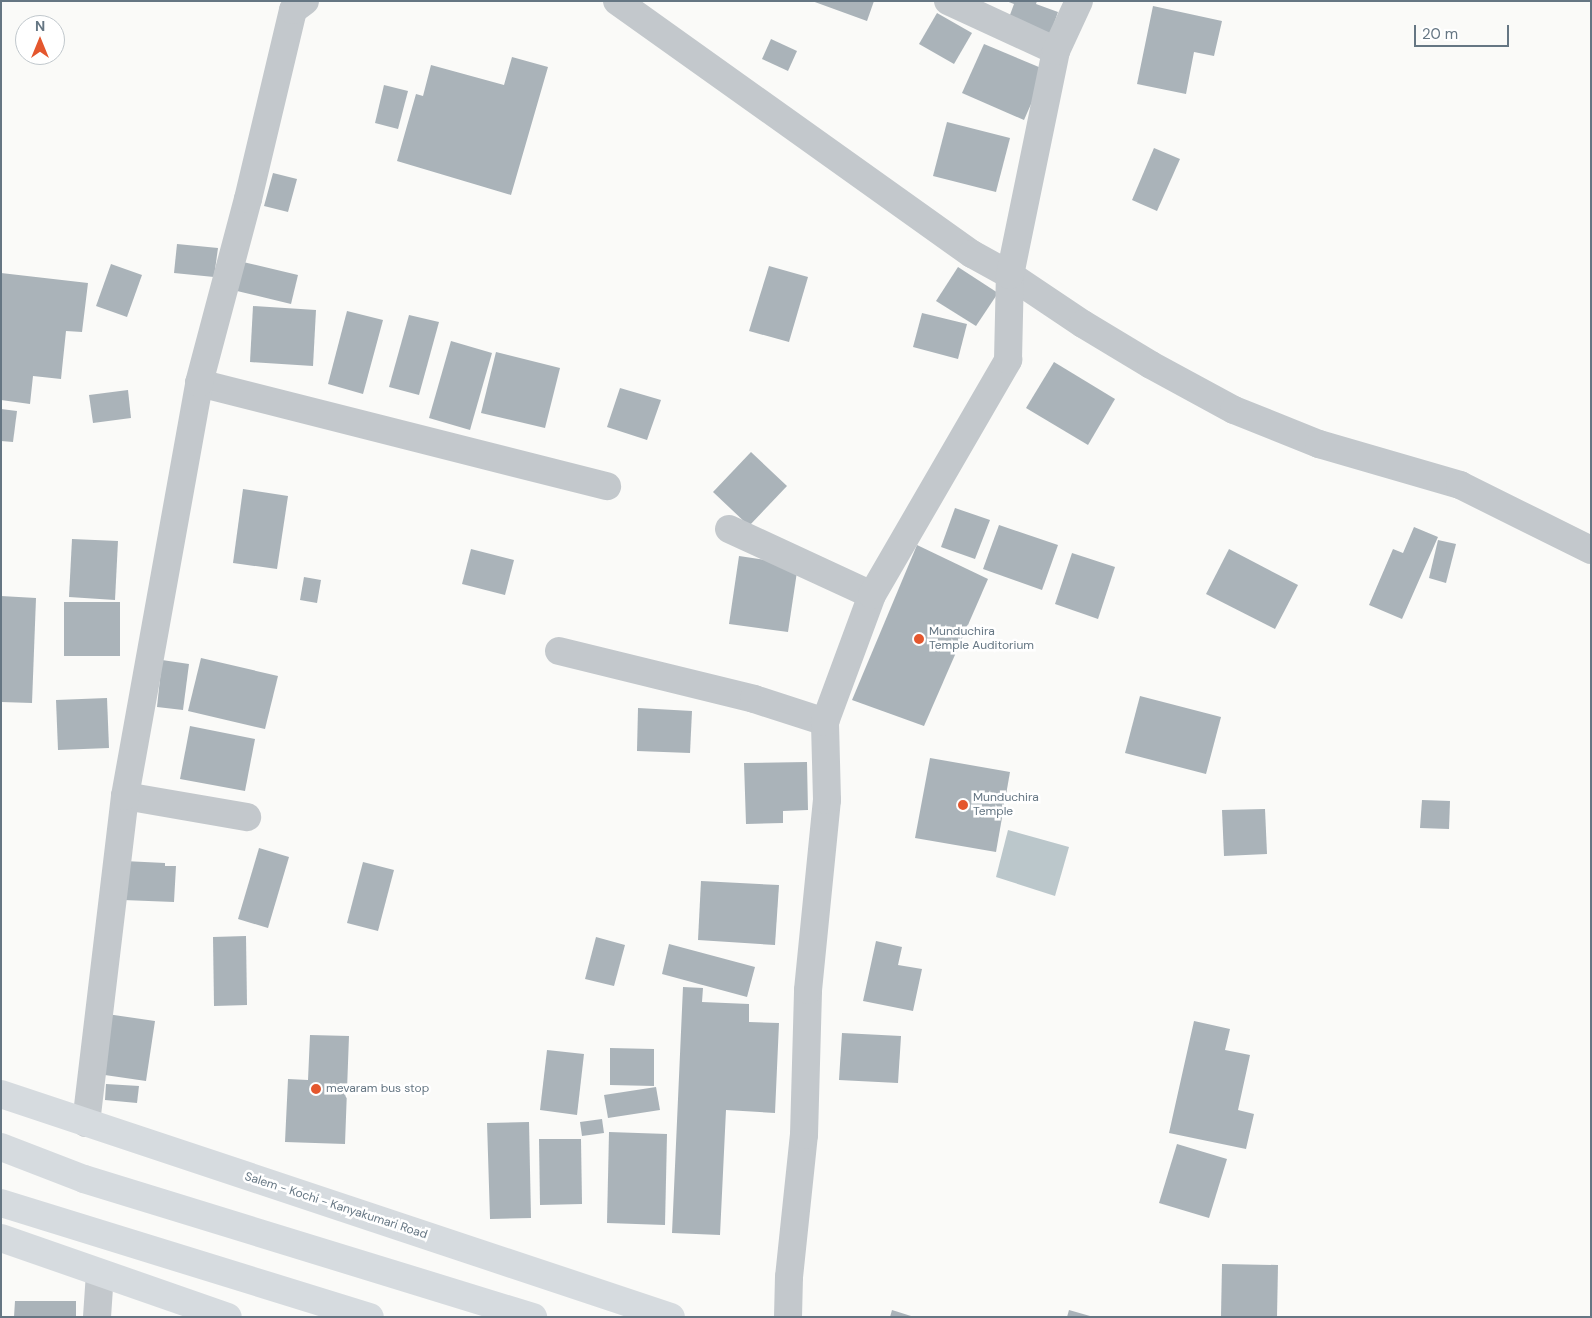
<!DOCTYPE html>
<html>
<head>
<meta charset="utf-8">
<style>
	body { margin:0 }
	#map { position:relative; width:1592px; height:1318px; overflow:hidden; background:#fafaf8; font-family:"DM Sans",sans-serif }
	div>[style] { position:absolute }
	[style*='--x'] { left:calc(var(--x)*1px); top:calc(var(--y)*1px); width:calc(var(--w)*1px); rotate:calc(var(--a)*1deg) }
	.water>* { inset:0; background:#bbc7cb }
	.building>* { inset:0; background:#aab3b9 }
	.minor>* { height:28px; margin:-14px; padding:0 14px; transform-origin:14px; border-radius:14px; background:#c3c8cc }
	.highway>* { height:28px; margin:-14px; padding:0 14px; transform-origin:14px; border-radius:14px; background:#d6dbdf }
	.dots>* { width:14px; height:14px; translate:-50% -50%; box-sizing:border-box; border:2px solid #fff; border-radius:50% }
	span { translate:-50% -50%; white-space:nowrap; text-align:center; line-height:1.15; -webkit-text-stroke:5px #fff; paint-order:stroke }
	.poi-label { font-size:12px; color:#657683 }
	.left { translate:0 -50%; text-align:left }
	.street-label { font-size:12px; color:#657683 }
	.frame { position:absolute; inset:0; border:2px solid #657683; pointer-events:none }
	.north { position:absolute; left:15px; top:15px; width:50px; height:50px; box-sizing:border-box; background:#fff; border:1px solid #c1c8cd; border-radius:50%; rotate:0deg; font-size:14px; font-weight:700; line-height:20px; text-align:center; color:#657683 }
	.north::after { content:''; display:block; margin:auto; width:18px; height:22px; background:#e4572e; clip-path:polygon(50% 0,100% 100%,50% 72%,0 100%) }
	.scale { position:absolute; left:1414px; top:25px; width:95px; height:22px; box-sizing:border-box; border:2px solid #657683; border-top:0; padding-left:6px; font-size:15px; line-height:18px; white-space:nowrap; color:#657683; -webkit-text-stroke:4px #fff; paint-order:stroke }
</style>
</head>
<body>
<div id="map">
	<div class="water">
		<div style="clip-path:polygon(1008px 830px,1069px 847px,1055px 896px,996px 877px)"></div>
	</div>
	<div class="building">
		<div style="clip-path:polygon(812px 1px,874px 1px,867px 21px)"></div>
		<div style="clip-path:polygon(1006px 1px,1037px 1px,1036px 4px,1058px 12px,1049px 38px,1007px 23px,1014px 4px)"></div>
		<div style="clip-path:polygon(1153px 6px,1222px 21px,1214px 56px,1194px 52px,1186px 94px,1137px 84px)"></div>
		<div style="clip-path:polygon(937px 13px,972px 33px,954px 64px,919px 44px)"></div>
		<div style="clip-path:polygon(771px 39px,797px 51px,788px 71px,762px 59px)"></div>
		<div style="clip-path:polygon(984px 44px,1046px 70px,1024px 120px,962px 93px)"></div>
		<div style="clip-path:polygon(512px 57px,548px 67px,511px 195px,397px 161px,416px 94px,423px 96px,431px 65px,504px 85px)"></div>
		<div style="clip-path:polygon(384px 85px,408px 91px,398px 129px,375px 123px)"></div>
		<div style="clip-path:polygon(947px 122px,1010px 138px,996px 192px,933px 176px)"></div>
		<div style="clip-path:polygon(1154px 148px,1180px 159px,1157px 211px,1132px 200px)"></div>
		<div style="clip-path:polygon(273px 173px,297px 179px,288px 212px,264px 206px)"></div>
		<div style="clip-path:polygon(177px 244px,218px 248px,214px 277px,174px 273px)"></div>
		<div style="clip-path:polygon(243px 262px,298px 275px,291px 304px,237px 291px)"></div>
		<div style="clip-path:polygon(111px 264px,142px 275px,127px 317px,96px 306px)"></div>
		<div style="clip-path:polygon(769px 266px,808px 277px,789px 342px,749px 331px)"></div>
		<div style="clip-path:polygon(958px 267px,998px 293px,976px 326px,936px 301px)"></div>
		<div style="clip-path:polygon(1px 273px,88px 283px,82px 332px,66px 331px,61px 379px,33px 376px,30px 404px,1px 400px)"></div>
		<div style="clip-path:polygon(253px 306px,316px 310px,313px 366px,250px 362px)"></div>
		<div style="clip-path:polygon(347px 311px,383px 320px,363px 394px,328px 384px)"></div>
		<div style="clip-path:polygon(922px 313px,967px 324px,958px 359px,913px 347px)"></div>
		<div style="clip-path:polygon(409px 315px,439px 322px,419px 395px,389px 387px)"></div>
		<div style="clip-path:polygon(451px 341px,492px 353px,470px 430px,429px 418px)"></div>
		<div style="clip-path:polygon(496px 352px,560px 368px,545px 428px,481px 413px)"></div>
		<div style="clip-path:polygon(1054px 362px,1115px 399px,1088px 445px,1026px 408px)"></div>
		<div style="clip-path:polygon(620px 388px,661px 400px,647px 440px,607px 427px)"></div>
		<div style="clip-path:polygon(128px 390px,131px 418px,93px 423px,89px 395px)"></div>
		<div style="clip-path:polygon(1px 409px,17px 411px,13px 442px,1px 441px)"></div>
		<div style="clip-path:polygon(751px 452px,787px 486px,749px 526px,713px 492px)"></div>
		<div style="clip-path:polygon(243px 489px,288px 496px,277px 569px,233px 563px)"></div>
		<div style="clip-path:polygon(955px 508px,990px 520px,975px 559px,941px 547px)"></div>
		<div style="clip-path:polygon(999px 525px,1058px 545px,1042px 590px,983px 569px)"></div>
		<div style="clip-path:polygon(1414px 527px,1438px 537px,1402px 619px,1369px 605px,1393px 549px,1403px 553px)"></div>
		<div style="clip-path:polygon(72px 539px,118px 541px,115px 600px,69px 597px)"></div>
		<div style="clip-path:polygon(1438px 540px,1456px 544px,1446px 583px,1429px 578px)"></div>
		<div style="clip-path:polygon(917px 545px,988px 579px,924px 726px,852px 700px)"></div>
		<div style="clip-path:polygon(471px 549px,514px 560px,505px 595px,462px 584px)"></div>
		<div style="clip-path:polygon(1229px 549px,1298px 585px,1275px 629px,1206px 594px)"></div>
		<div style="clip-path:polygon(1072px 553px,1115px 567px,1098px 619px,1055px 604px)"></div>
		<div style="clip-path:polygon(739px 556px,798px 565px,788px 632px,729px 624px)"></div>
		<div style="clip-path:polygon(304px 577px,321px 580px,317px 603px,300px 600px)"></div>
		<div style="clip-path:polygon(1px 596px,36px 598px,32px 703px,1px 702px)"></div>
		<div style="clip-path:polygon(64px 602px,120px 602px,120px 656px,64px 656px)"></div>
		<div style="clip-path:polygon(201px 658px,278px 676px,265px 729px,188px 711px)"></div>
		<div style="clip-path:polygon(162px 660px,189px 664px,183px 710px,157px 707px)"></div>
		<div style="clip-path:polygon(1140px 696px,1221px 717px,1206px 774px,1125px 753px)"></div>
		<div style="clip-path:polygon(107px 698px,109px 748px,58px 750px,56px 700px)"></div>
		<div style="clip-path:polygon(638px 708px,692px 711px,690px 753px,637px 751px)"></div>
		<div style="clip-path:polygon(190px 726px,255px 739px,245px 791px,180px 779px)"></div>
		<div style="clip-path:polygon(930px 758px,1010px 772px,996px 852px,915px 838px)"></div>
		<div style="clip-path:polygon(807px 762px,808px 810px,783px 811px,783px 823px,746px 824px,744px 763px)"></div>
		<div style="clip-path:polygon(1422px 800px,1450px 801px,1449px 829px,1420px 828px)"></div>
		<div style="clip-path:polygon(1265px 809px,1267px 854px,1224px 856px,1222px 810px)"></div>
		<div style="clip-path:polygon(259px 848px,289px 857px,268px 928px,238px 919px)"></div>
		<div style="clip-path:polygon(124px 861px,165px 863px,165px 866px,176px 866px,174px 902px,123px 900px)"></div>
		<div style="clip-path:polygon(363px 862px,394px 870px,378px 931px,347px 923px)"></div>
		<div style="clip-path:polygon(701px 881px,779px 885px,775px 945px,698px 940px)"></div>
		<div style="clip-path:polygon(246px 936px,247px 1005px,214px 1006px,213px 937px)"></div>
		<div style="clip-path:polygon(596px 937px,625px 945px,614px 986px,585px 979px)"></div>
		<div style="clip-path:polygon(876px 941px,902px 947px,898px 965px,922px 969px,913px 1011px,863px 1001px)"></div>
		<div style="clip-path:polygon(669px 944px,755px 967px,747px 997px,662px 974px)"></div>
		<div style="clip-path:polygon(683px 987px,703px 988px,702px 1002px,749px 1004px,749px 1022px,779px 1023px,775px 1113px,726px 1110px,720px 1235px,672px 1233px)"></div>
		<div style="clip-path:polygon(107px 1014px,155px 1021px,146px 1081px,98px 1074px)"></div>
		<div style="clip-path:polygon(1194px 1021px,1230px 1029px,1225px 1050px,1250px 1055px,1238px 1110px,1254px 1114px,1246px 1149px,1169px 1133px)"></div>
		<div style="clip-path:polygon(842px 1033px,901px 1036px,898px 1083px,839px 1080px)"></div>
		<div style="clip-path:polygon(310px 1035px,349px 1036px,345px 1144px,285px 1142px,288px 1079px,308px 1080px)"></div>
		<div style="clip-path:polygon(610px 1048px,654px 1049px,654px 1086px,610px 1085px)"></div>
		<div style="clip-path:polygon(547px 1050px,584px 1054px,577px 1115px,540px 1110px)"></div>
		<div style="clip-path:polygon(106px 1084px,139px 1086px,137px 1103px,105px 1100px)"></div>
		<div style="clip-path:polygon(656px 1087px,660px 1110px,608px 1118px,604px 1095px)"></div>
		<div style="clip-path:polygon(602px 1119px,604px 1133px,582px 1136px,580px 1122px)"></div>
		<div style="clip-path:polygon(529px 1122px,531px 1218px,490px 1219px,487px 1123px)"></div>
		<div style="clip-path:polygon(609px 1132px,667px 1134px,665px 1225px,607px 1223px)"></div>
		<div style="clip-path:polygon(539px 1139px,581px 1139px,582px 1204px,540px 1205px)"></div>
		<div style="clip-path:polygon(1177px 1144px,1227px 1159px,1209px 1218px,1159px 1203px)"></div>
		<div style="clip-path:polygon(1222px 1264px,1278px 1265px,1277px 1317px,1221px 1317px)"></div>
		<div style="clip-path:polygon(15px 1301px,76px 1301px,76px 1317px,14px 1317px)"></div>
		<div style="clip-path:polygon(892px 1310px,911px 1316px,911px 1317px,890px 1317px)"></div>
		<div style="clip-path:polygon(1069px 1310px,1090px 1316px,1089px 1317px,1067px 1317px)"></div>
	</div>
	<div class="minor">
		<div style="--x:617;--y:1;--w:436;--a:35.5"></div>
		<div style="--x:972;--y:254;--w:43;--a:28.9"></div>
		<div style="--x:1010;--y:275;--w:88;--a:33.9"></div>
		<div style="--x:1083;--y:324;--w:79;--a:31.1"></div>
		<div style="--x:1151;--y:365;--w:94;--a:28.5"></div>
		<div style="--x:1234;--y:410;--w:92;--a:21.8"></div>
		<div style="--x:1319;--y:444;--w:147;--a:16.2"></div>
		<div style="--x:1460;--y:485;--w:146;--a:26.4"></div>
		<div style="--x:948;--y:1;--w:119;--a:24.8"></div>
		<div style="--x:199;--y:383;--w:421;--a:14.2"></div>
		<div style="--x:729;--y:529;--w:157;--a:24.8"></div>
		<div style="--x:559;--y:651;--w:201;--a:13.8"></div>
		<div style="--x:754;--y:699;--w:75;--a:17.9"></div>
		<div style="--x:125;--y:796;--w:124;--a:9.8"></div>
		<div style="--x:86;--y:1123;--w:329;--a:-83.2"></div>
		<div style="--x:125;--y:796;--w:420;--a:-79.8"></div>
		<div style="--x:199;--y:383;--w:190;--a:-75.1"></div>
		<div style="--x:248;--y:199;--w:194;--a:-76.6"></div>
		<div style="--x:293;--y:10;--w:15;--a:-37"></div>
		<div style="--x:97;--y:1317;--w:44;--a:-86.1"></div>
		<div style="--x:788;--y:1317;--w:40;--a:-88.6"></div>
		<div style="--x:789;--y:1277;--w:143;--a:-84"></div>
		<div style="--x:804;--y:1135;--w:145;--a:-88.4"></div>
		<div style="--x:808;--y:990;--w:191;--a:-84.3"></div>
		<div style="--x:827;--y:800;--w:78;--a:-91.5"></div>
		<div style="--x:825;--y:722;--w:135;--a:-69.7"></div>
		<div style="--x:872;--y:595;--w:272;--a:-59.9"></div>
		<div style="--x:1008;--y:360;--w:85;--a:-88.7"></div>
		<div style="--x:1010;--y:275;--w:229;--a:-78.4"></div>
		<div style="--x:1056;--y:51;--w:55;--a:-65.3"></div>
	</div>
	<div class="highway">
		<div style="--x:1;--y:1094;--w:706;--a:18.41"></div>
		<div style="--x:1;--y:1147;--w:89;--a:21.1"></div>
		<div style="--x:84;--y:1179;--w:470;--a:17.1"></div>
		<div style="--x:1;--y:1203;--w:386;--a:17.2"></div>
		<div style="--x:1;--y:1238;--w:240;--a:19.2"></div>
	</div>
	<div class="dots">
		<div style="left:919px;top:639px;background:#e4572e"></div>
		<div style="left:963px;top:805px;background:#e4572e"></div>
		<div style="left:316px;top:1089px;background:#e4572e"></div>
	</div>
	<div class="poi-label">
		<span class="left" style="left:929px;top:639px">Munduchira<br>Temple Auditorium</span>
		<span class="left" style="left:973px;top:805px">Munduchira<br>Temple</span>
		<span class="left" style="left:326px;top:1089px">mevaram bus stop</span>
	</div>
	<div class="street-label">
		<span style="left:336px;top:1206px;rotate:18deg">Salem - Kochi - Kanyakumari Road</span>
	</div>
	<div class="frame"></div>
	<div class="north">N</div>
	<div class="scale">20 m</div>
</div>
</body>
</html>
